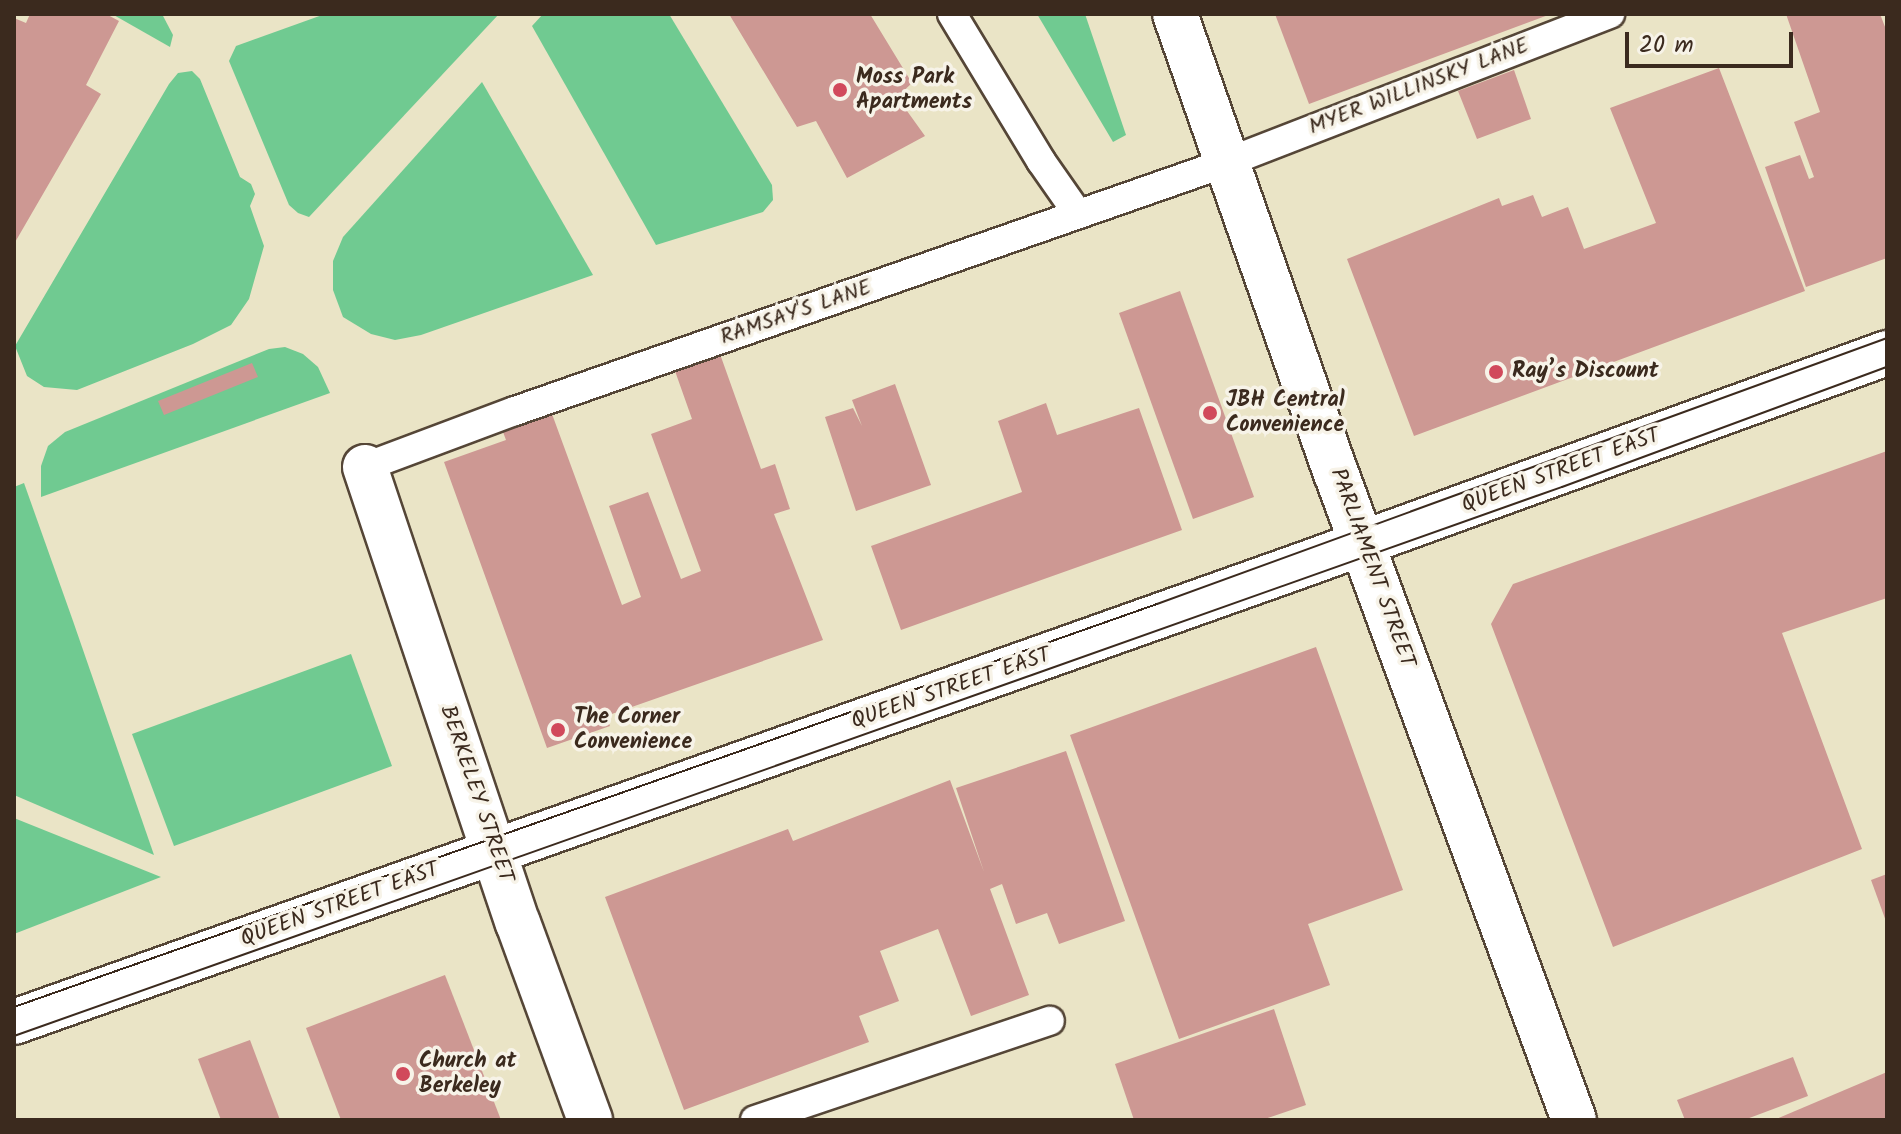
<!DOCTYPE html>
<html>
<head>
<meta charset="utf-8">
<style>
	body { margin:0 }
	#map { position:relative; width:1901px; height:1134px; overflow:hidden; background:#eae4c6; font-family:Kalam,sans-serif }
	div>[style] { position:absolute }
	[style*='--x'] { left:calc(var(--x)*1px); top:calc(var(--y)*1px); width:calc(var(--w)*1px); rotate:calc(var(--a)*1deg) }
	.green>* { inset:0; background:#70ca91 }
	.building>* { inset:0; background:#cd9893 }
	.roads { filter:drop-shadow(2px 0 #554637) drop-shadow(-2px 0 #554637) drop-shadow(0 2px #554637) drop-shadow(0 -2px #554637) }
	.service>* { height:28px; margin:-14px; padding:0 14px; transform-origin:14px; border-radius:14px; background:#fff }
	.minor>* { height:44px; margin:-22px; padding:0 22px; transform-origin:22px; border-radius:22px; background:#fff }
	.secondary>* { height:44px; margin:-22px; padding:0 22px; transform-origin:22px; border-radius:22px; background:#fff }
	.tram>* { height:2px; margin:-1px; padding:0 1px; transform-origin:1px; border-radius:1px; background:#3b2a1e }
	.dots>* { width:22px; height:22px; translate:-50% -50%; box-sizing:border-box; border:4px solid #f7f3e8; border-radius:50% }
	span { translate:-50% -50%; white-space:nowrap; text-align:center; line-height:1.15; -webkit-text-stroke:7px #f7f3e8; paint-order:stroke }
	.poi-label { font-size:22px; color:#3b2a1e; font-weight:700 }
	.left { translate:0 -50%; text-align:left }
	.street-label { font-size:22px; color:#3b2a1e }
	.frame { position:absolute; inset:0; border:16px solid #3b2a1e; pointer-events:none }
	.scale { position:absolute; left:1625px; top:32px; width:168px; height:36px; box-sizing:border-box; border:4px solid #3b2a1e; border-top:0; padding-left:10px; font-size:24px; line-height:28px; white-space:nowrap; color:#3b2a1e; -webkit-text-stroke:6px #f7f3e8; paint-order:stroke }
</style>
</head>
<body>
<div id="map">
	<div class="green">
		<div style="clip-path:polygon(112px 14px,162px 14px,173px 35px,170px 47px)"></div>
		<div style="clip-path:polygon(325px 14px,499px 14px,309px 217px,298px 213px,289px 205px,229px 61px,236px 46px)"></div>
		<div style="clip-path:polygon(543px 14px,669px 14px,772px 185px,773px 200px,763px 212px,656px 245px,532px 26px)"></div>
		<div style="clip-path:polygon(1037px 14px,1085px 14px,1126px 135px,1113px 142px)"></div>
		<div style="clip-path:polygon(192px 71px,200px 79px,240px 177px,251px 184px,255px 194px,250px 206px,264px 246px,249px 299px,231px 325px,193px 344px,77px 390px,44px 387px,27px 376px,15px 346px,169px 84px,178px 73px)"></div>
		<div style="clip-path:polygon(482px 82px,593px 275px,421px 335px,395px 340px,371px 334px,343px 317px,333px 290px,333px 261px,343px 237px)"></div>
		<div style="clip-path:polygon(285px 347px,303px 354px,318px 367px,330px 393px,41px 497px,41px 466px,48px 446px,65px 432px,269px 349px)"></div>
		<div style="clip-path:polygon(24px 483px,73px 621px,154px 855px,14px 795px,14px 487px)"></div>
		<div style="clip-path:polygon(351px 654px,392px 766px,174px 846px,132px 734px)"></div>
		<div style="clip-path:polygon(14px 818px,161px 877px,14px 934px)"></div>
	</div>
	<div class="building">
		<div style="clip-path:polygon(30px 14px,106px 14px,119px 21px,86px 85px,101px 94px,14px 244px,14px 18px,26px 23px)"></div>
		<div style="clip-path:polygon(729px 14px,870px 14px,912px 83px,897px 97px,925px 136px,847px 178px,816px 121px,797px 127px)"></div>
		<div style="clip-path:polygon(1275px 14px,1551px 14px,1309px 104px)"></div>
		<div style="clip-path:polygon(1786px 14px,1880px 14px,1887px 32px,1887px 258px,1806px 287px,1765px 167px,1800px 155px,1809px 179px,1814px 177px,1794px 122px,1820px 112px)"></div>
		<div style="clip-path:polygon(1719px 68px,1805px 291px,1414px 436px,1347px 259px,1499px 198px,1502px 206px,1533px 195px,1542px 217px,1568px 207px,1584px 249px,1656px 223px,1610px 108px)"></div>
		<div style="clip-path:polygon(1514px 70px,1531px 119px,1477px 139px,1458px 91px)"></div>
		<div style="clip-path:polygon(1180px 291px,1254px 497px,1193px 519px,1119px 313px)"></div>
		<div style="clip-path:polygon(720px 354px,761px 469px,775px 464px,790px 509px,774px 514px,823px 640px,606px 716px,610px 726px,547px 748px,444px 462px,506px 440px,503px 432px,552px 414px,622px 605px,641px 597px,609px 506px,648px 492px,681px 579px,701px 571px,651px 434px,692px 419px,675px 371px)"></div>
		<div style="clip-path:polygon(252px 363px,258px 377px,164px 415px,158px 401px)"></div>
		<div style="clip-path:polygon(895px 384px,931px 485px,856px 511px,825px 417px,853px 408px,862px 426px,852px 400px)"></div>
		<div style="clip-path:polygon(1046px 403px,1057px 435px,1139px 408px,1182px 530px,901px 630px,871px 546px,1022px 492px,998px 421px)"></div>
		<div style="clip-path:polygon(1887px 451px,1887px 598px,1782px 633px,1862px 849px,1613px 947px,1491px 624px,1513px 584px)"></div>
		<div style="clip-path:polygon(1316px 647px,1403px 890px,1308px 924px,1330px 985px,1179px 1039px,1070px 735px)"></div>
		<div style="clip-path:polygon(1066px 751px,1125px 921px,1059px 944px,1047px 913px,1016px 924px,1002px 884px,990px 889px,1029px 995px,971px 1016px,938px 929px,880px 951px,899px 1001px,859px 1016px,869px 1042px,684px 1110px,605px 897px,788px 829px,793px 841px,950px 780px,984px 872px,956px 788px)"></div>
		<div style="clip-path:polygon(1887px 874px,1887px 924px,1871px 880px)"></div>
		<div style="clip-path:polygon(445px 975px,501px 1120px,341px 1120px,306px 1028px)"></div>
		<div style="clip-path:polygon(1274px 1009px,1306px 1105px,1262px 1120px,1134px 1120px,1115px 1064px)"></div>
		<div style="clip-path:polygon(250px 1040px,280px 1120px,221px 1120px,198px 1059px)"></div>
		<div style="clip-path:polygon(1793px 1057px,1808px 1096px,1744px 1120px,1685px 1120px,1677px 1100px)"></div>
		<div style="clip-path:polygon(1887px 1072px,1887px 1120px,1774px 1120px)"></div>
	</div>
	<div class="roads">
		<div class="service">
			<div style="--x:952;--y:14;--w:172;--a:58.8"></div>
			<div style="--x:1041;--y:161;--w:65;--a:55.1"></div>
			<div style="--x:365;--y:467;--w:160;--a:-20.5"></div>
			<div style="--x:515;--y:411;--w:755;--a:-19.25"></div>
			<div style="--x:1228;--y:162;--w:410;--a:-21.2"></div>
			<div style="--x:755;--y:1120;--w:311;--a:-18.6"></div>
		</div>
		<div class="minor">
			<div style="--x:365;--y:467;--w:481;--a:71.5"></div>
			<div style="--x:518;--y:923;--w:210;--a:69.9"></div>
		</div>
		<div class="secondary">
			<div style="--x:1175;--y:14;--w:486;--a:70.7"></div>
			<div style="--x:1336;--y:473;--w:689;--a:69.8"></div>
			<div style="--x:14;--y:1022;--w:1358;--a:-19.53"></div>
			<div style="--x:1294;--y:568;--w:631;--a:-19.93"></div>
		</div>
	</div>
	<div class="tram">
		<div style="--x:14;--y:1007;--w:1212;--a:-19.42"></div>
		<div style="--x:1157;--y:604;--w:777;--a:-20.02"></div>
		<div style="--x:14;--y:1036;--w:1642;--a:-19.53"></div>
		<div style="--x:1562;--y:487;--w:346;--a:-20.3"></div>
	</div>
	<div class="dots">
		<div style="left:840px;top:90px;background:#d1495b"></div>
		<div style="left:1496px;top:372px;background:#d1495b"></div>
		<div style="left:1210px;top:413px;background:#d1495b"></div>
		<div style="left:558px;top:730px;background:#d1495b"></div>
		<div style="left:403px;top:1074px;background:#d1495b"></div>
	</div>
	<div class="poi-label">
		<span class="left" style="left:856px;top:90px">Moss Park<br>Apartments</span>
		<span class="left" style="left:1512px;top:372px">Ray’s Discount</span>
		<span class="left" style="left:1226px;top:413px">JBH Central<br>Convenience</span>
		<span class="left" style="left:574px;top:730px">The Corner<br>Convenience</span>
		<span class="left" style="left:419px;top:1074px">Church at<br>Berkeley</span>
	</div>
	<div class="street-label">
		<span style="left:1419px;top:87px;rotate:-21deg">MYER WILLINSKY LANE</span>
		<span style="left:796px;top:313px;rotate:-19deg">RAMSAY'S LANE</span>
		<span style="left:1561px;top:471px;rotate:-20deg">QUEEN STREET EAST</span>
		<span style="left:1372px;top:568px;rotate:70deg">PARLIAMENT STREET</span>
		<span style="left:951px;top:689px;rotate:-19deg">QUEEN STREET EAST</span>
		<span style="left:476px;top:794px;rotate:71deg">BERKELEY STREET</span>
		<span style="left:340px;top:905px;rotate:-20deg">QUEEN STREET EAST</span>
	</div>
	<div class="frame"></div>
	<div class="scale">20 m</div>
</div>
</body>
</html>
